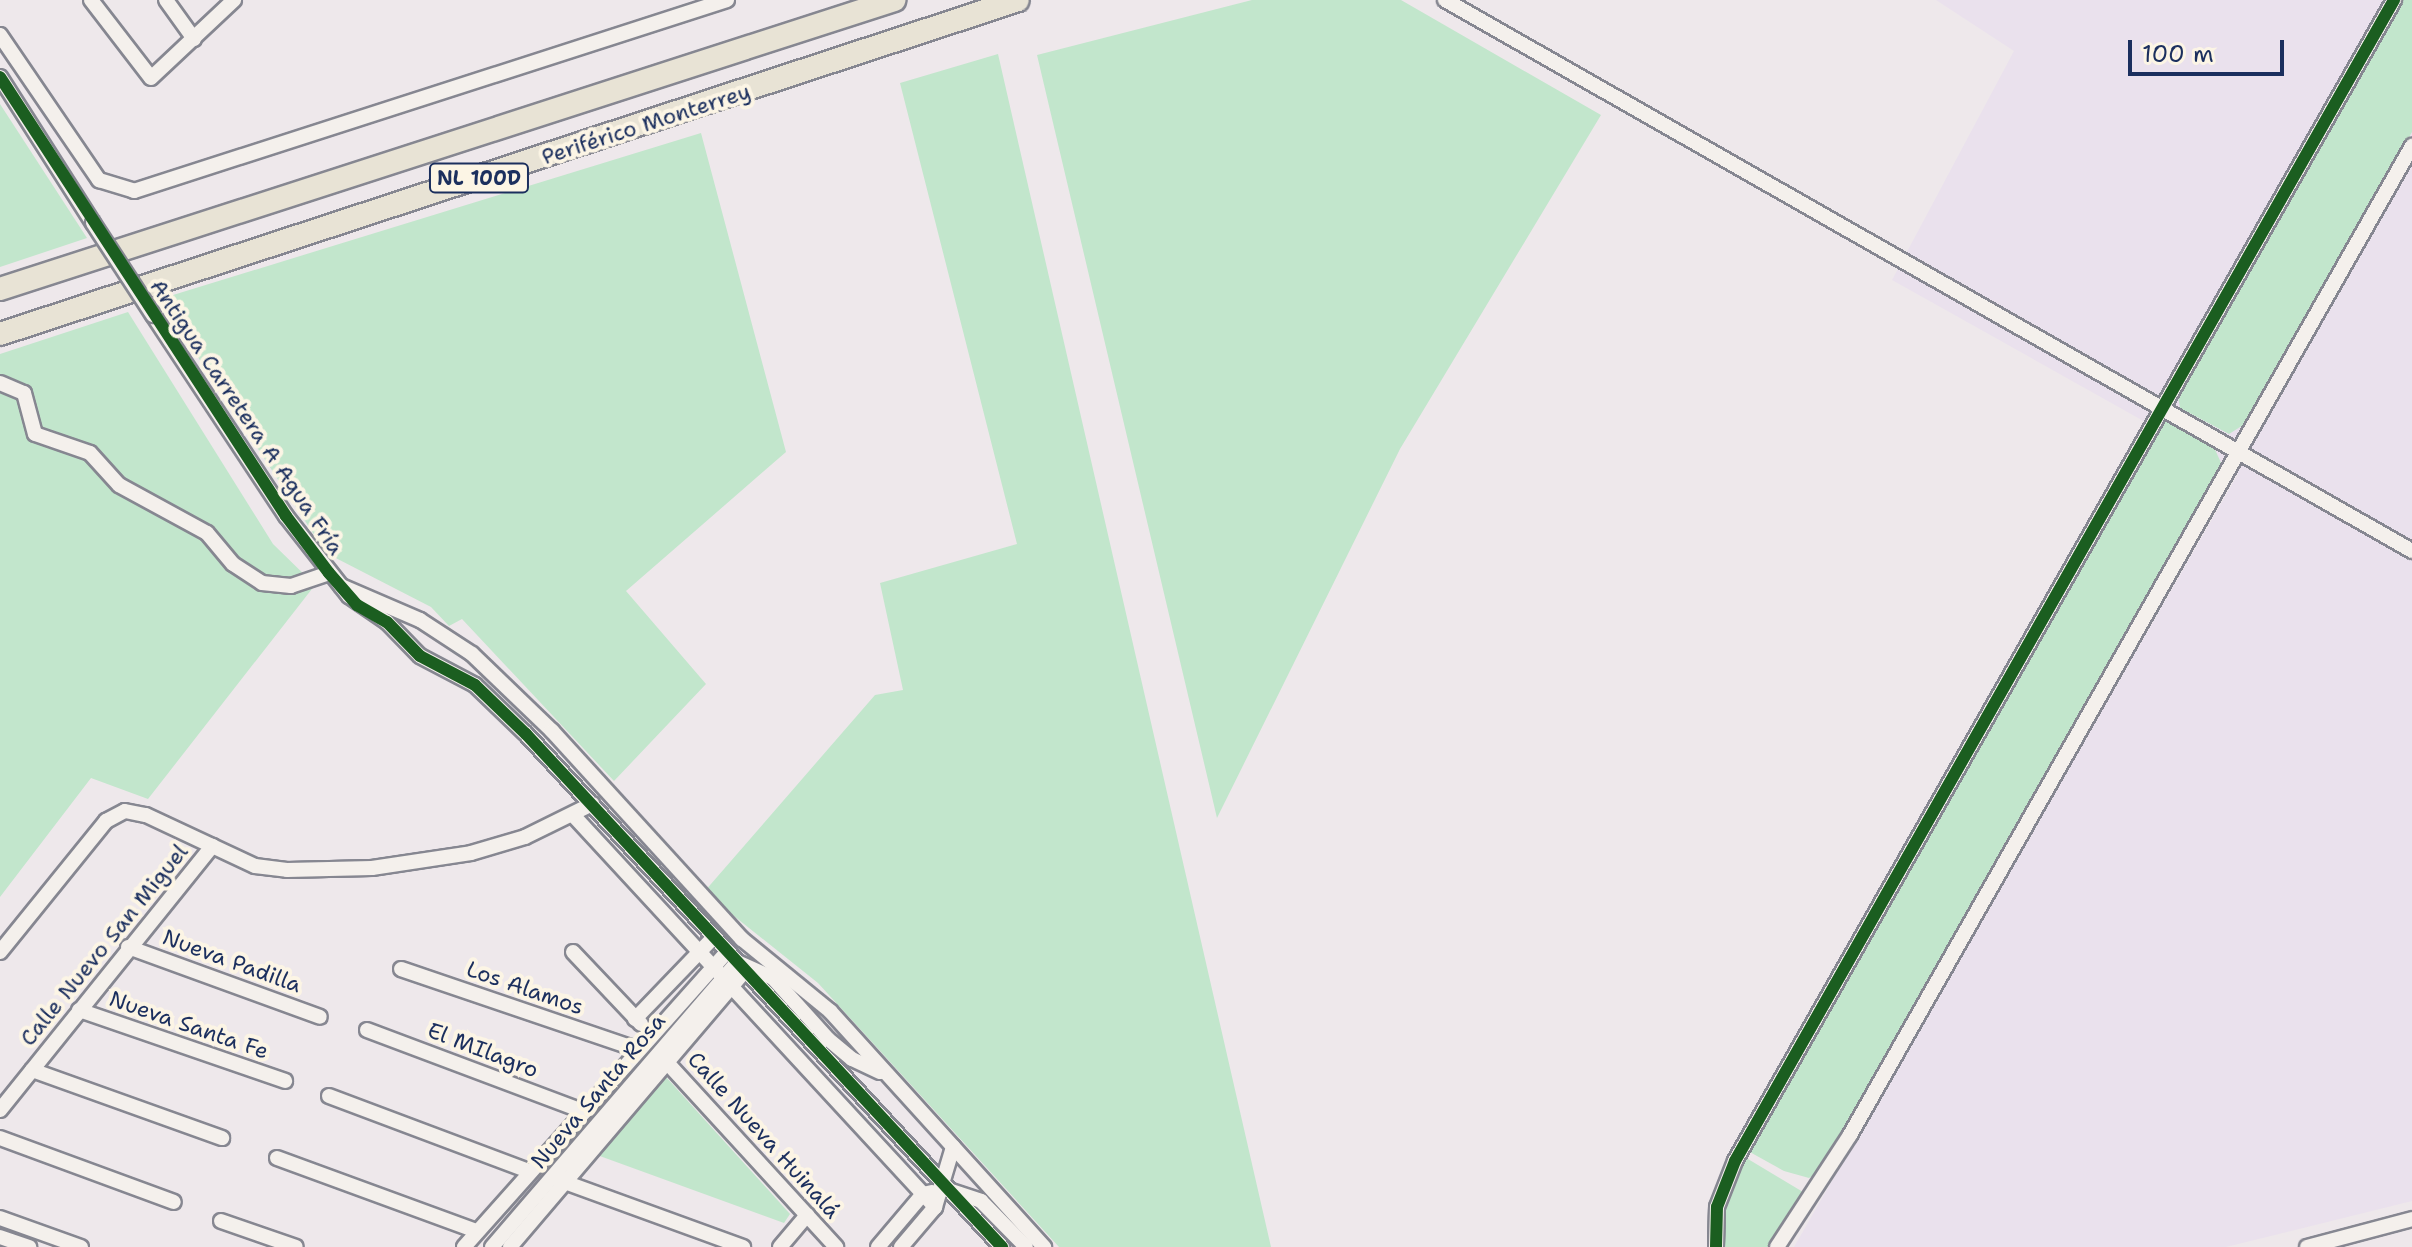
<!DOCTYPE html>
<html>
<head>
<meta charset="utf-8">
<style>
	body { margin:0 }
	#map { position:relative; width:2412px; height:1247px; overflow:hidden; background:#eee8eb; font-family:"Shantell Sans",sans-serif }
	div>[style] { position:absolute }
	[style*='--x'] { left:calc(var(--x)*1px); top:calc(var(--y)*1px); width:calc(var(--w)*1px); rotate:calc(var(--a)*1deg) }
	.built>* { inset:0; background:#eae1ed }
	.green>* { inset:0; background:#c2e6cc }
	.roads { filter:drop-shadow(2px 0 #868791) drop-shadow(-2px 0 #868791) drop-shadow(0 2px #868791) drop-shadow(0 -2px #868791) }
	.minor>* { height:14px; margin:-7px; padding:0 7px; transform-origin:7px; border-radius:7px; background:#f4f0ec }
	.highway>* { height:22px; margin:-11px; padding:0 11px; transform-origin:11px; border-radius:11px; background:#e8e3d5 }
	.bridges { filter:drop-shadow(2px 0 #868791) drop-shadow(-2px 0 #868791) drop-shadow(0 2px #868791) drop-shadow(0 -2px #868791) }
	.minor-bridge>* { height:14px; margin:-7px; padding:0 7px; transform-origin:7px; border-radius:7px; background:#f4f0ec }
	.cycleway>* { height:12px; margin:-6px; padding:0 6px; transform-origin:6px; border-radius:6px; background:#1b5e20 }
	span { translate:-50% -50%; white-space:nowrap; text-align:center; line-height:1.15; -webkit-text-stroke:8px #fcf5e5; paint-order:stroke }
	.shield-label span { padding:2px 6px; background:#fcf5e5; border:2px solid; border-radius:6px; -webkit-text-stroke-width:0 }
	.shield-label { font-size:20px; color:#1b2f5e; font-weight:700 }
	.street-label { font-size:22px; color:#1b2f5e }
	.scale { position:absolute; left:2128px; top:40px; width:156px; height:36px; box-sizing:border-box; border:4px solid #1b2f5e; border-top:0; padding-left:10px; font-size:24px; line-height:28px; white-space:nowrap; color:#1b2f5e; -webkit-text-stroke:6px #fcf5e5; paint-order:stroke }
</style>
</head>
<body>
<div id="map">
	<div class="built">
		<div style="clip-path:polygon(1936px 0,2412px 0,2412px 1201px,2226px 1247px,1794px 1247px,2238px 474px,1892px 280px,2014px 51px)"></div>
	</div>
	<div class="green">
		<div style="clip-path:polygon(1252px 0,1401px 0,1601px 115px,1400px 449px,1217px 818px,1037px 55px)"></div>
		<div style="clip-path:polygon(2400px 0,2412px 0,2412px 132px,2248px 422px,2229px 434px,2180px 408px,2178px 396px)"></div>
		<div style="clip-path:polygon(998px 54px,1271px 1247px,1059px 1247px,818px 983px,704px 892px,875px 695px,903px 690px,880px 583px,1017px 544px,900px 83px)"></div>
		<div style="clip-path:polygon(0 104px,87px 238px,0 267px)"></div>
		<div style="clip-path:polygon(701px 133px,786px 452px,626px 591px,706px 684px,614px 781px,462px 619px,449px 626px,431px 607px,326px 553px,160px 299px)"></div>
		<div style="clip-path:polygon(128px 312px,273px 544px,315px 585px,148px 799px,91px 778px,0 897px,0 354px)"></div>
		<div style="clip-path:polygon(2164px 417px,2213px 445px,2222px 465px,1823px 1169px,1809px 1178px,1784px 1171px,1748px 1151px)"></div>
		<div style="clip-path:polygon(666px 1077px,790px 1214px,784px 1223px,597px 1155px)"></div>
		<div style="clip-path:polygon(1743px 1156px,1803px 1192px,1770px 1247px,1722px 1247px,1721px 1207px)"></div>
	</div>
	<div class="roads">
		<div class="minor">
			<div style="--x:91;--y:0;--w:98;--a:52.4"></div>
			<div style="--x:151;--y:78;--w:114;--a:-43.2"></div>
			<div style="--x:166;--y:0;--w:48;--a:54.3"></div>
			<div style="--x:1445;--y:0;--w:1113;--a:29.67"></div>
			<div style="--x:0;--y:35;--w:176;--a:55.7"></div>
			<div style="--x:99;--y:180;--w:37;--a:17"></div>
			<div style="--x:134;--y:191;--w:623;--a:-17.85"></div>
			<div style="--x:0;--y:77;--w:173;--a:57.5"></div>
			<div style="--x:153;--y:315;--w:241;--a:56.5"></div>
			<div style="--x:286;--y:516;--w:102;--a:51.8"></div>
			<div style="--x:349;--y:596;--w:46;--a:34.4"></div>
			<div style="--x:387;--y:622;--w:47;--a:45.9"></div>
			<div style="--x:420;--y:656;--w:62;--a:27.8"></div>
			<div style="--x:475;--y:685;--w:71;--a:43.9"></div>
			<div style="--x:526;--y:734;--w:700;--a:47.14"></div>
			<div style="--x:0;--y:383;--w:26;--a:23"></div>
			<div style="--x:24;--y:393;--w:42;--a:75"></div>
			<div style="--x:35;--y:434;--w:58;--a:19.1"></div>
			<div style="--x:90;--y:453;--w:43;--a:47.8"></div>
			<div style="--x:119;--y:485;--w:100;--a:28.6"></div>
			<div style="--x:207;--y:533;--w:40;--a:50"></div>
			<div style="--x:233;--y:564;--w:35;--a:33"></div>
			<div style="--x:262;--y:583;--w:29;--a:6"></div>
			<div style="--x:291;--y:586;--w:40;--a:-18.9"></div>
			<div style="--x:341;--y:586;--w:86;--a:23.3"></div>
			<div style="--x:420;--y:620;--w:62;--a:33.2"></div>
			<div style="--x:472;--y:654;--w:111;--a:43.9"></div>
			<div style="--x:552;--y:731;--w:282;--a:47.6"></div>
			<div style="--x:742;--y:939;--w:114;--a:39.3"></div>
			<div style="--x:830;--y:1011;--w:319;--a:47.8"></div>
			<div style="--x:573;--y:815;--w:534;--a:47.28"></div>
			<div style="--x:128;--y:947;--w:204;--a:20"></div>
			<div style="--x:0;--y:952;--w:169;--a:-51"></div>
			<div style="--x:106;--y:821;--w:21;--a:-28"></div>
			<div style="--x:125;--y:811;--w:21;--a:11"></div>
			<div style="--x:146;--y:815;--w:120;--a:25.1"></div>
			<div style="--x:255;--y:866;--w:32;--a:7"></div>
			<div style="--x:287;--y:870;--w:85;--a:-1.3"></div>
			<div style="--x:372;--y:868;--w:100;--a:-8.6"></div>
			<div style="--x:471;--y:853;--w:56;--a:-16.5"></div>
			<div style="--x:525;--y:837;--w:75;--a:-26.2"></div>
			<div style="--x:573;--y:952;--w:99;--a:46.6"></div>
			<div style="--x:401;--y:969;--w:248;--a:18.8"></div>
			<div style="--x:79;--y:1010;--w:218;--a:19"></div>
			<div style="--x:635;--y:1019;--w:114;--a:-46.1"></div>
			<div style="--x:367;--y:1030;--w:231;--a:20.6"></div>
			<div style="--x:662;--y:1057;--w:258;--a:47.5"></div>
			<div style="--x:32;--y:1070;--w:202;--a:19.7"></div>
			<div style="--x:329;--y:1096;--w:214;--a:20.6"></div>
			<div style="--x:0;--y:1110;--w:339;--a:-51.2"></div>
			<div style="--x:0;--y:1138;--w:185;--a:20.2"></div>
			<div style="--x:277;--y:1158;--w:213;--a:20.1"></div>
			<div style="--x:559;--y:1180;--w:196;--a:20"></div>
			<div style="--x:948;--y:1190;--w:35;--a:18"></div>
			<div style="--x:981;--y:1201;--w:64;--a:45.6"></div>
			<div style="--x:0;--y:1218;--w:86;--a:19.7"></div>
			<div style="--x:221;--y:1221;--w:79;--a:19.1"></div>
			<div style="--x:0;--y:1237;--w:31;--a:19"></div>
			<div style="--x:464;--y:1247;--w:395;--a:-48.3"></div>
			<div style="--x:492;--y:1247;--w:376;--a:-49.3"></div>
			<div style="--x:737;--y:962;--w:39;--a:24"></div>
			<div style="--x:773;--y:978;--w:82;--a:48"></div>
			<div style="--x:828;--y:1039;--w:31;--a:40"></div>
			<div style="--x:852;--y:1059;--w:31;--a:25"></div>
			<div style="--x:510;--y:1247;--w:362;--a:-49.6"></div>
			<div style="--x:780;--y:1247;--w:42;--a:-49.8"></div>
			<div style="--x:878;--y:1247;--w:70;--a:-49.7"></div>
			<div style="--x:923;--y:1194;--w:9;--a:-13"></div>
			<div style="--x:901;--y:1247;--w:52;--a:-49.6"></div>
			<div style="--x:935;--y:1207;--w:63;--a:-73.3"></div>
			<div style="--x:1716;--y:1247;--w:40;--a:-88.6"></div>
			<div style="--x:1717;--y:1207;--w:49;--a:-68.6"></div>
			<div style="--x:1735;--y:1161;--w:1335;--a:-60.42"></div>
			<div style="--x:1777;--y:1247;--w:134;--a:-56.9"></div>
			<div style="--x:1850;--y:1135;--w:1138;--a:-60.39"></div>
			<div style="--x:2307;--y:1247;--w:109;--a:-14.9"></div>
		</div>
		<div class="highway">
			<div style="--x:0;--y:289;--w:940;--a:-17.91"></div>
			<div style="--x:0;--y:334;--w:1071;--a:-18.16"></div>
		</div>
	</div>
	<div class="bridges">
		<div class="minor-bridge">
			<div style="--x:93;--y:223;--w:110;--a:56.9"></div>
		</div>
	</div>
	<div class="cycleway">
		<div style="--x:0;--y:77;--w:524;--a:56.92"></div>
		<div style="--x:286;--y:516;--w:71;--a:53"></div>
		<div style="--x:329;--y:573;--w:43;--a:48.8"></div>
		<div style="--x:357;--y:605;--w:34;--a:30"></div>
		<div style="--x:387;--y:622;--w:47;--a:45.9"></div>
		<div style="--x:420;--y:656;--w:62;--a:27.8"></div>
		<div style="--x:475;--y:685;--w:71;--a:43.9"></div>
		<div style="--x:526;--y:734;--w:700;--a:47.14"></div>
		<div style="--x:1716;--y:1247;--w:40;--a:-88.6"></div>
		<div style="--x:1717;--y:1207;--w:49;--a:-68.6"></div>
		<div style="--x:1735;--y:1161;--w:1335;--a:-60.42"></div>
	</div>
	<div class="shield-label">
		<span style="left:479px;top:178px">NL 100D</span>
	</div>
	<div class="street-label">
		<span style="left:646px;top:124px;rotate:-18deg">Periférico Monterrey</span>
		<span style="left:247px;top:417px;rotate:56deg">Antigua Carretera A Agua Fría</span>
		<span style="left:104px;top:945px;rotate:-51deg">Calle Nuevo San Miguel</span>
		<span style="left:232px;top:961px;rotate:20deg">Nueva Padilla</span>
		<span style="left:525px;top:988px;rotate:19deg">Los Alamos</span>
		<span style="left:189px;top:1025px;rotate:19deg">Nueva Santa Fe</span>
		<span style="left:483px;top:1050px;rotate:21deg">El MIlagro</span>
		<span style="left:598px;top:1091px;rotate:-50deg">Nueva Santa Rosa</span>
		<span style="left:764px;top:1135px;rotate:48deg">Calle Nueva Huinalá</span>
	</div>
	<div class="scale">100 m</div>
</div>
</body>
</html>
